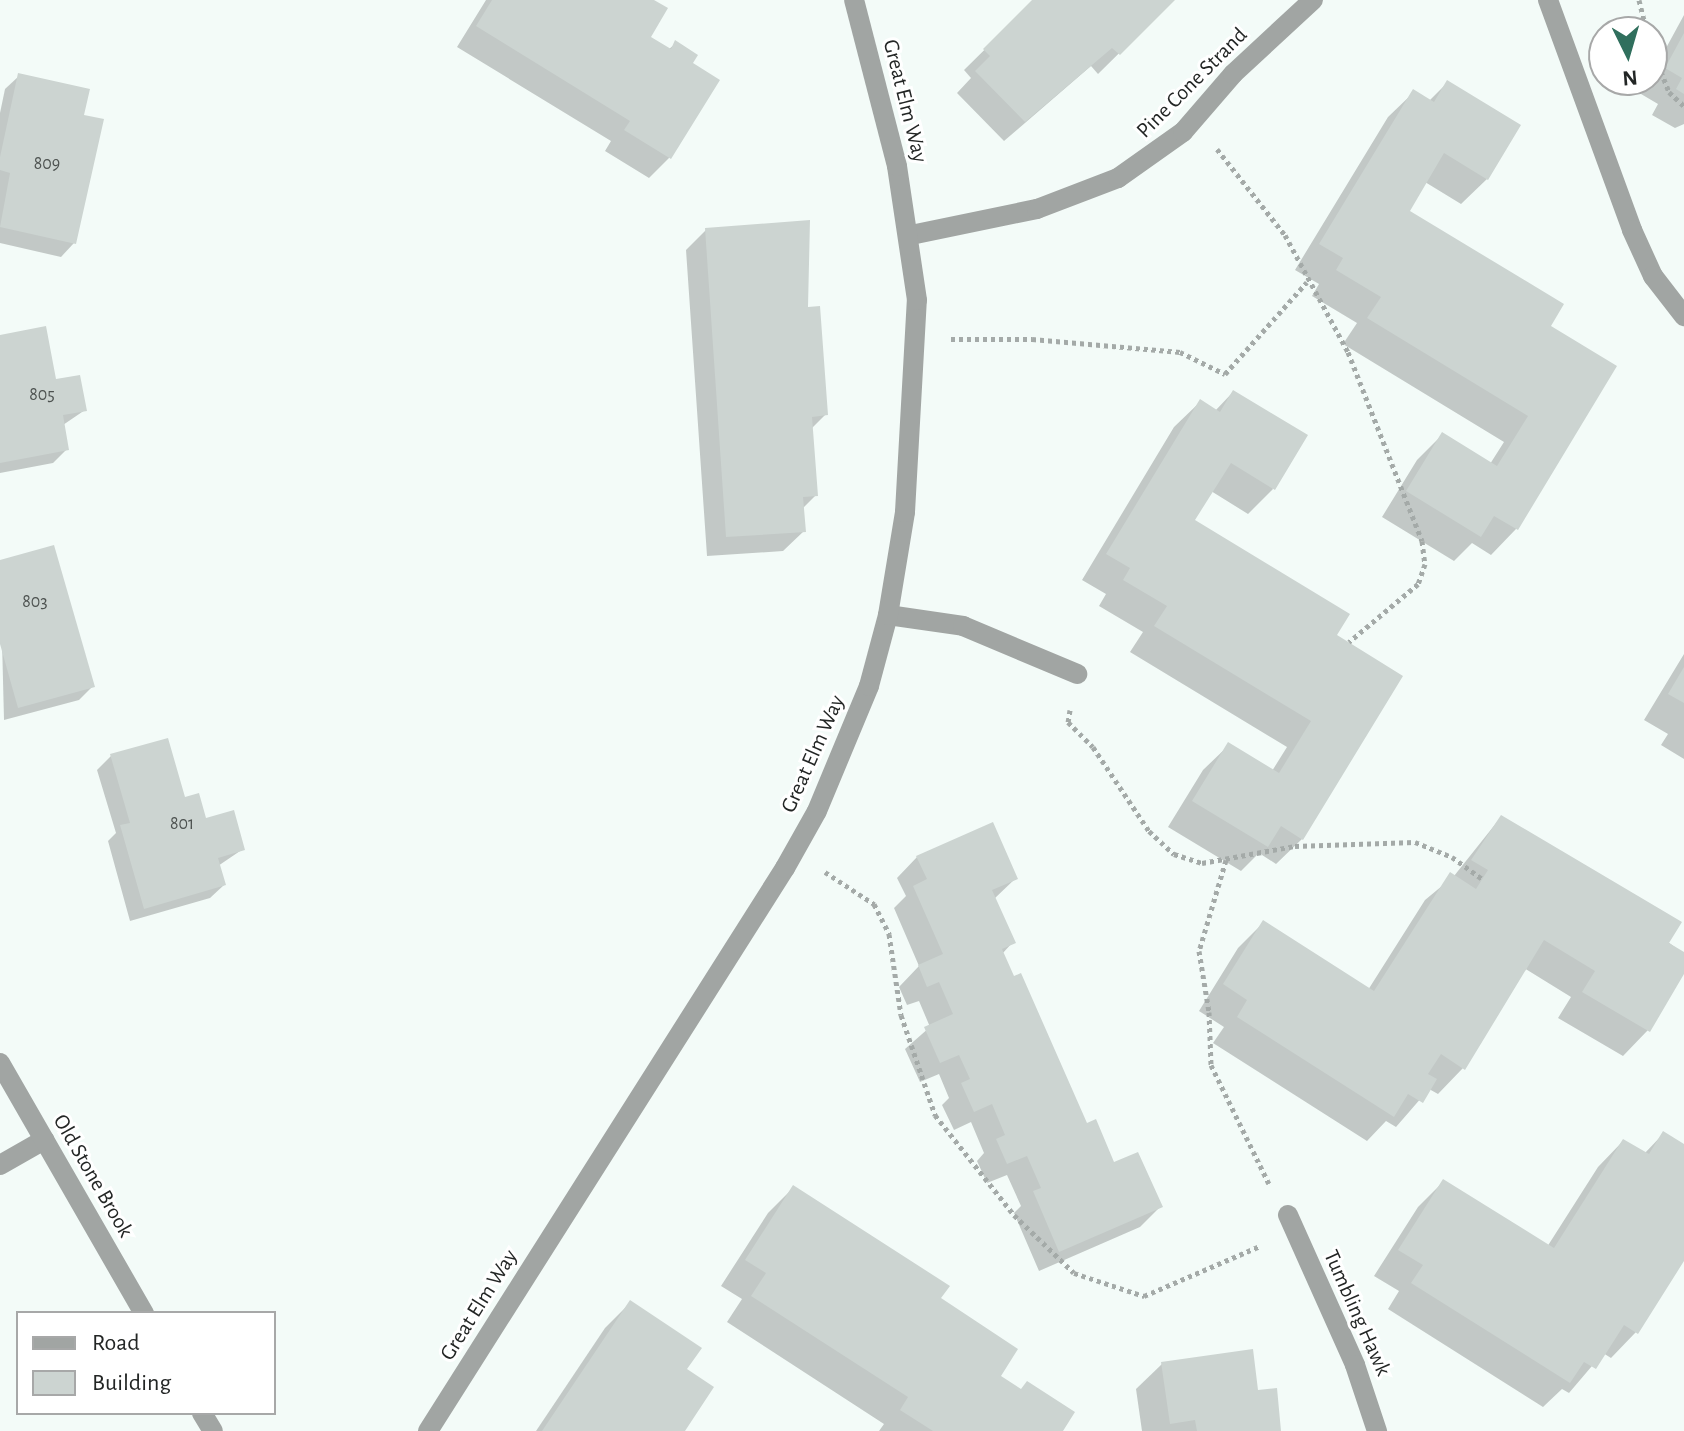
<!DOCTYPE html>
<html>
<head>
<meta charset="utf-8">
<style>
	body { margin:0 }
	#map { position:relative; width:1684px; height:1431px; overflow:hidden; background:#f3fbf8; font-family:"Alegreya Sans",sans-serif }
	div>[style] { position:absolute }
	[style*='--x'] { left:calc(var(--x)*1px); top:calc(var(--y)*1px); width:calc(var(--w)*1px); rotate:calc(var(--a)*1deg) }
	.shadow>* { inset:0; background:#0003 }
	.building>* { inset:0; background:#ccd4d1 }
	.path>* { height:5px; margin-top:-2.5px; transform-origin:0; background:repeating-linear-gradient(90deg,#a4aaa8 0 4px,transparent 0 8px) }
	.lane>* { height:20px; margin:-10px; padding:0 10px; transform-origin:10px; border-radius:10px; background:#a1a5a3 }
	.street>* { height:20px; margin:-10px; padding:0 10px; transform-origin:10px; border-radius:10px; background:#a1a5a3 }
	span { translate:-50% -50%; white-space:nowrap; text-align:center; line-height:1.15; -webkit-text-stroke:6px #fff; paint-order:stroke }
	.number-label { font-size:18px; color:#4d5250 }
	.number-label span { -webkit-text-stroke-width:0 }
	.street-label { font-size:22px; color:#232625 }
	.legend { position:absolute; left:16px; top:1311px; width:260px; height:104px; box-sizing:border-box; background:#fff; border:2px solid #a7a8a8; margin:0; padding:10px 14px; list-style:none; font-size:24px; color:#232625 }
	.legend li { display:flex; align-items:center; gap:16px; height:40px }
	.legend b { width:40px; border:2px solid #a7a8a8 }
	.north { position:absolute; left:1588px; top:16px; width:80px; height:80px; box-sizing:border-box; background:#fff; border:2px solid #a7a8a8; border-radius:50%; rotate:175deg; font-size:22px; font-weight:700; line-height:32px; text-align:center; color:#232625 }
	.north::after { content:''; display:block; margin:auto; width:28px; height:36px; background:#306f5d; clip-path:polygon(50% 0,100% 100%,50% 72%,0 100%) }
</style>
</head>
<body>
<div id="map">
	<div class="shadow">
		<div style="clip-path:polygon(486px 0,650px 0,648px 38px,668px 50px,676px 43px,690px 64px,669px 158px,649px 178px,605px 151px,611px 141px,457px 47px)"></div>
		<div style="clip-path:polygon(1035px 0,1173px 0,1098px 74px,1091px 66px,1004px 141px,957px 93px,971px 78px,964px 70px)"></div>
		<div style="clip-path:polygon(1684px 15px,1684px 124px,1675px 128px,1652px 115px,1658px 104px,1641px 94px)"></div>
		<div style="clip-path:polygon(19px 76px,81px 116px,74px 243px,61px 257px,0 243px,0 113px,5px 89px)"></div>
		<div style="clip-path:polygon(1447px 83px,1487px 179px,1461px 204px,1425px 182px,1407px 211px,1548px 326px,1614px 367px,1516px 529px,1491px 555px,1472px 543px,1454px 561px,1382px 517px,1417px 460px,1442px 435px,1490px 464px,1504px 442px,1343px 344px,1357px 323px,1312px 296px,1319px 284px,1295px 270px,1388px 117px,1414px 92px,1429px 101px)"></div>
		<div style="clip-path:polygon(706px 230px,826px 414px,811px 429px,816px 495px,802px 509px,804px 531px,783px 551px,707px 556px,686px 250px)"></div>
		<div style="clip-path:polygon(0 337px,85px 410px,63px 425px,67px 449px,53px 463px,0 473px)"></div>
		<div style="clip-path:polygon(1233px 392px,1273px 489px,1248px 514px,1211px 491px,1193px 521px,1335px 636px,1302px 839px,1276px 864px,1259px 853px,1241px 871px,1168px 827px,1203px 770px,1229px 745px,1272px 771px,1287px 747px,1130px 652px,1143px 632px,1099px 606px,1106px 594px,1082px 580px,1174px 427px,1200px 402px,1215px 411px)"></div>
		<div style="clip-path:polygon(0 562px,93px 686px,79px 700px,4px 720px)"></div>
		<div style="clip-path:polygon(1684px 654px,1684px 759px,1661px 745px,1668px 734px,1644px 720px)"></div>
		<div style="clip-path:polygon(111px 756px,183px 800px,243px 849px,218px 866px,224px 885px,210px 898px,130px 921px,108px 841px,116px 833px,97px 770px)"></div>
		<div style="clip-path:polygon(1501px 817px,1684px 954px,1684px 970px,1648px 1030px,1623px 1056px,1558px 1018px,1571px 997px,1524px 968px,1463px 1068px,1438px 1094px,1429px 1089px,1396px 1127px,1386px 1121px,1367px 1141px,1213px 1043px,1224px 1027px,1199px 1011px,1238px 948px,1264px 922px,1368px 990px,1425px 900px,1454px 876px)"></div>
		<div style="clip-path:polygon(917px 857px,1016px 878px,994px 899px,1013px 942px,1002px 954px,1086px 1125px,1113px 1165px,1160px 1207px,1140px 1227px,1039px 1271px,1014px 1213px,1021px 1206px,1007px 1175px,987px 1183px,977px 1161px,984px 1153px,971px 1122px,954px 1130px,942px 1105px,949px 1098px,939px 1074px,920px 1082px,905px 1049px,930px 1027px,919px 1001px,907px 1005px,899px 987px,919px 966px,894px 908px,906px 896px,897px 878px)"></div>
		<div style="clip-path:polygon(1663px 1134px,1684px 1147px,1684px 1257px,1636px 1332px,1611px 1358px,1603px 1353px,1569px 1393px,1562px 1389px,1543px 1407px,1388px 1309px,1399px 1291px,1374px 1276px,1418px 1207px,1444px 1181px,1547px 1247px,1598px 1167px,1623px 1141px,1644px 1154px)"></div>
		<div style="clip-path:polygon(794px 1187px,938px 1299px,998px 1376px,1060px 1431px,879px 1431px,884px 1424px,727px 1322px,742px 1299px,721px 1286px,768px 1213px)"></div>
		<div style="clip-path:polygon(630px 1303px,684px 1370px,682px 1431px,536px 1431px,605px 1328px)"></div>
		<div style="clip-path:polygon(1162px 1364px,1256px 1392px,1279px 1431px,1142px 1431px,1136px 1389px)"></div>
	</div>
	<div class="building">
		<div style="clip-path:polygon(492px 0,654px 0,668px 8px,651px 37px,671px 49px,675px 40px,698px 55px,693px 63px,720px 80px,671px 159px,624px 130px,630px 121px,476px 26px)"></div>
		<div style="clip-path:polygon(1032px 0,1175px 0,1120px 55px,1112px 48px,1025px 122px,975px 71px,990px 56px,983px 49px)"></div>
		<div style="clip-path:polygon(1684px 33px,1684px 94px,1676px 89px,1682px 78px,1665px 68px)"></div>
		<div style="clip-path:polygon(18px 73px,90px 89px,84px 115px,104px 119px,76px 244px,0 227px,10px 173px,0 170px,0 157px)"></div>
		<div style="clip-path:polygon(1447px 80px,1521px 125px,1488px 180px,1444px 153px,1410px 211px,1564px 304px,1551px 326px,1617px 366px,1518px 530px,1494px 516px,1481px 537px,1406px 491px,1442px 432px,1497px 466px,1528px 416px,1367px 318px,1381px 297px,1336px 270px,1343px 258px,1319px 244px,1413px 89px,1434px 102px)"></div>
		<div style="clip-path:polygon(810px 220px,808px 307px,820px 306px,828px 415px,812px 417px,818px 496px,803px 497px,806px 532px,726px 537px,705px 228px)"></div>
		<div style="clip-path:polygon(46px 326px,56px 379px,80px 375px,87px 411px,63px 415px,69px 450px,0 463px,0 335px)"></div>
		<div style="clip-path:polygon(1233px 390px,1308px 435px,1275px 490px,1231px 463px,1195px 520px,1350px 614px,1337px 635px,1403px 676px,1303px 840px,1281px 826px,1268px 847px,1192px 801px,1228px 742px,1279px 773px,1311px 721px,1154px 626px,1167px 606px,1123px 580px,1130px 568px,1106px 554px,1200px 399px,1220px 412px)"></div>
		<div style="clip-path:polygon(54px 545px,95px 687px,18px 708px,0 644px,0 560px)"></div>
		<div style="clip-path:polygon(1684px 667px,1684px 703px,1668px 694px)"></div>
		<div style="clip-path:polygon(168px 738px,185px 797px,199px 793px,206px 818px,234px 810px,245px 850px,218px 858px,226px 885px,144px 909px,120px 825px,130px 823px,110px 754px)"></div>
		<div style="clip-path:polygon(1501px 815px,1682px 922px,1669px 943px,1684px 952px,1684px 974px,1650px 1032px,1582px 992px,1595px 971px,1544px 940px,1465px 1070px,1441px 1054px,1428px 1074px,1437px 1079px,1423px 1103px,1408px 1094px,1394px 1117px,1237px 1017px,1247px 1000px,1223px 984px,1263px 920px,1374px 991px,1450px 872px,1476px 889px,1488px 870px,1471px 860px)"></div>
		<div style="clip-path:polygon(993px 822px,1018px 879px,992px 890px,1016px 943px,1002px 949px,1014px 976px,1021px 973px,1087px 1123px,1096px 1119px,1114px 1162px,1138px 1152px,1163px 1207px,1059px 1252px,1033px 1191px,1041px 1188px,1027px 1156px,1007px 1164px,996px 1139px,1005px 1135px,992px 1104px,974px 1112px,961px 1083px,970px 1079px,959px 1055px,940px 1063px,924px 1027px,953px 1014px,939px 982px,927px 987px,918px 965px,943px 954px,913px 886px,927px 879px,916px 856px)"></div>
		<div style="clip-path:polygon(1663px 1131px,1684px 1144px,1684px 1261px,1638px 1334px,1624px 1325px,1596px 1369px,1584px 1362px,1570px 1383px,1411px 1283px,1423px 1265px,1398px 1250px,1443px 1179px,1554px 1248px,1623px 1139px,1649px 1154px)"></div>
		<div style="clip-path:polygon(793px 1185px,950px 1286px,941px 1298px,1018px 1349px,1001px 1376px,1021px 1389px,1027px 1381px,1075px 1412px,1063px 1431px,933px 1431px,900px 1410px,908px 1397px,751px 1296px,766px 1273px,745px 1260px)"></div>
		<div style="clip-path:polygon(630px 1300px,702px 1348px,687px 1369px,714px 1387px,685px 1431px,542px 1431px)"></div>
		<div style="clip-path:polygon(1253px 1349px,1258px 1390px,1277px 1388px,1281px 1431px,1197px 1431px,1195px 1420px,1170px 1424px,1161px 1362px)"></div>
	</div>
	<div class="path">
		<div style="--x:1639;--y:0;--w:33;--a:76"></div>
		<div style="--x:1652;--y:49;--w:46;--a:68.4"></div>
		<div style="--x:1669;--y:92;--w:21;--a:43"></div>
		<div style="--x:1217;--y:149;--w:110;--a:51.7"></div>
		<div style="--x:1285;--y:235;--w:133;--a:61.7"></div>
		<div style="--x:1348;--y:352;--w:203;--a:68.6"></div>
		<div style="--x:1422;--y:541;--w:23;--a:83"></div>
		<div style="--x:1425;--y:564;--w:21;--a:109"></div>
		<div style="--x:1418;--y:584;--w:90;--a:140"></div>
		<div style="--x:951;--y:339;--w:81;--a:0"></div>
		<div style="--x:1032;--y:339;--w:149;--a:5"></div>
		<div style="--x:1180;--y:352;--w:50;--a:26.1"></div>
		<div style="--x:1225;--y:374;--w:123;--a:-48.3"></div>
		<div style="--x:1070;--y:710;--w:12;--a:99"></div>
		<div style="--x:1068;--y:722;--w:35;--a:45"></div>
		<div style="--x:1093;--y:747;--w:101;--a:56.3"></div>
		<div style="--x:1149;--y:831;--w:34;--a:43"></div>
		<div style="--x:1174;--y:854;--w:29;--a:18"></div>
		<div style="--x:1202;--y:863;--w:95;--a:-10.4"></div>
		<div style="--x:1295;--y:846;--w:120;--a:-1.9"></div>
		<div style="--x:1415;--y:842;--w:40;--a:22"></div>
		<div style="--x:1452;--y:857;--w:37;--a:36"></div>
		<div style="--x:1226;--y:860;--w:95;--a:106.5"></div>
		<div style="--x:1199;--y:951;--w:62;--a:80.7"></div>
		<div style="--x:1209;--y:1012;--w:53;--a:87.8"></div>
		<div style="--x:1211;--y:1065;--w:132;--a:64"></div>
		<div style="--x:825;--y:872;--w:59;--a:33.1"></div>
		<div style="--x:874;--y:904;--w:34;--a:63"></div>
		<div style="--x:889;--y:934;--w:82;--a:81.6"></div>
		<div style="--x:901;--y:1015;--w:106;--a:71.2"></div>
		<div style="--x:935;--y:1115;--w:127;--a:51.7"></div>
		<div style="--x:1014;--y:1215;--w:83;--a:44"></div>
		<div style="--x:1074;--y:1273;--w:74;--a:18.2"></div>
		<div style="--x:1144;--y:1296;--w:126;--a:-23.3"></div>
	</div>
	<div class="lane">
		<div style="--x:888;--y:615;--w:76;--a:8.3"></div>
		<div style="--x:963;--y:626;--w:124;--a:22.8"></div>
		<div style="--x:0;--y:1165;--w:51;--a:-29.6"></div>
	</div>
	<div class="street">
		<div style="--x:1548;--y:0;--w:245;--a:69.9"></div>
		<div style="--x:1632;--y:230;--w:51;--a:65.5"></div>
		<div style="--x:1653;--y:276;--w:51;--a:52.2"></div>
		<div style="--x:911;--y:235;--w:129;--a:-11.7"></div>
		<div style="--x:1037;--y:209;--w:87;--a:-20.9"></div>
		<div style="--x:1118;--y:178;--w:80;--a:-35.3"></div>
		<div style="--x:1183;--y:132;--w:77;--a:-49.2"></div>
		<div style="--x:1233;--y:74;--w:109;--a:-42.8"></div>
		<div style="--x:0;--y:1063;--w:289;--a:60.1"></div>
		<div style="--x:1288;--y:1215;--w:164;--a:65.9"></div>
		<div style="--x:1355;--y:1365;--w:70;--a:71.6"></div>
		<div style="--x:202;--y:1413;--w:21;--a:59"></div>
		<div style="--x:428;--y:1431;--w:667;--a:-57.62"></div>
		<div style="--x:785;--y:868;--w:65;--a:-60.7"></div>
		<div style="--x:817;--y:811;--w:135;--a:-67.4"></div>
		<div style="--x:869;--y:686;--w:73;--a:-75"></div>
		<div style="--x:888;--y:615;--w:104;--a:-80.6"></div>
		<div style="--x:905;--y:512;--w:212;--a:-86.8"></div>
		<div style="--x:917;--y:300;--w:135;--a:-98.5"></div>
		<div style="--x:897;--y:166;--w:171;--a:-104.5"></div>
	</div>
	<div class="number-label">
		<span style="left:47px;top:164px">809</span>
		<span style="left:42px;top:395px">805</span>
		<span style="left:35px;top:602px">803</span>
		<span style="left:182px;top:824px">801</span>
	</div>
	<div class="street-label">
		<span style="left:1192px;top:83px;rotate:-45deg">Pine Cone Strand</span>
		<span style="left:905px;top:101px;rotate:76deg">Great Elm Way</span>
		<span style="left:813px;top:754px;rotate:-66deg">Great Elm Way</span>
		<span style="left:93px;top:1176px;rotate:60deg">Old Stone Brook</span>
		<span style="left:479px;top:1305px;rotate:-58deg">Great Elm Way</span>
		<span style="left:1357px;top:1313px;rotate:66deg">Tumbling Hawk</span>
	</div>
	<ul class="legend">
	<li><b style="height:10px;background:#a1a5a3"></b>Road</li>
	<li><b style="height:22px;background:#ccd4d1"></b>Building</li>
	</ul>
	<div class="north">N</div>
</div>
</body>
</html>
